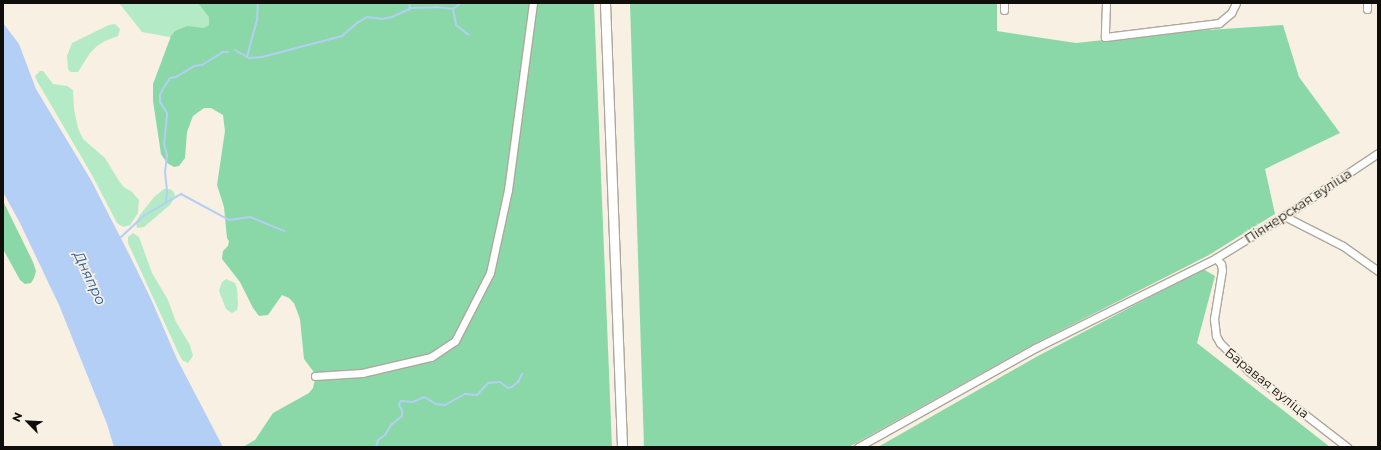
<!DOCTYPE html>
<html>
<head>
<meta charset="utf-8">
<style>
	body { margin:0 }
	#map { position:relative; width:1381px; height:450px; overflow:hidden; background:#f7f0e3; font-family:Montserrat,sans-serif }
	div>[style] { position:absolute }
	[style*='--x'] { left:calc(var(--x)*1px); top:calc(var(--y)*1px); width:calc(var(--w)*1px); rotate:calc(var(--a)*1deg) }
	.green>* { inset:0; background:#b5eac7 }
	.forest>* { inset:0; background:#8ad8a7 }
	.water>* { inset:0; background:#b3cff6 }
	.stream>* { height:2px; margin:-1px; padding:0 1px; transform-origin:1px; border-radius:1px; background:#b3cff6 }
	.roads { filter:drop-shadow(1px 0 #aea79b) drop-shadow(-1px 0 #aea79b) drop-shadow(0 1px #aea79b) drop-shadow(0 -1px #aea79b) }
	.minor>* { height:7px; margin:-3.5px; padding:0 3.5px; transform-origin:3.5px; border-radius:3.5px; background:#fff }
	.major>* { height:9px; margin:-4.5px; padding:0 4.5px; transform-origin:4.5px; border-radius:4.5px; background:#fff }
	span { translate:-50% -50%; white-space:nowrap; text-align:center; line-height:1.15; -webkit-text-stroke:3.5px #f7f0e3; paint-order:stroke }
	.street-label { font-size:13px; color:#100e0a }
	.water-label { font-size:14px; color:#1c549e; font-style:italic }
	.frame { position:absolute; inset:0; border:4px solid #100e0a; pointer-events:none }
	.north { position:absolute; left:8px; top:402px; width:40px; height:40px; -webkit-text-stroke:3px #f7f0e3; paint-order:stroke; rotate:294deg; font-size:11px; font-weight:700; line-height:16px; text-align:center; color:#100e0a }
	.north::after { content:''; display:block; margin:auto; width:14px; height:18px; background:#100e0a; clip-path:polygon(50% 0,100% 100%,50% 72%,0 100%) }
</style>
</head>
<body>
<div id="map">
	<div class="green">
		<div style="clip-path:polygon(119px 3px,282px 3px,207px 44px,142px 32px)"></div>
		<div style="clip-path:polygon(115px 24px,120px 29px,118px 36px,105px 41px,97px 46px,90px 53px,78px 72px,71px 72px,68px 69px,67px 56px,72px 43px,109px 25px)"></div>
		<div style="clip-path:polygon(40px 71px,43px 71px,53px 84px,67px 86px,73px 90px,74px 109px,78px 128px,83px 139px,105px 158px,119px 181px,124px 187px,132px 192px,139px 200px,138px 213px,130px 225px,123px 227px,117px 223px,92px 175px,37px 81px,35px 76px)"></div>
		<div style="clip-path:polygon(164px 189px,170px 189px,173px 191px,175px 195px,171px 204px,144px 227px,137px 228px,136px 222px,140px 215px,154px 197px)"></div>
		<div style="clip-path:polygon(133px 233px,139px 237px,152px 273px,168px 300px,176px 322px,190px 345px,193px 356px,188px 363px,182px 360px,178px 352px,128px 243px,128px 237px)"></div>
		<div style="clip-path:polygon(226px 279px,235px 283px,237px 288px,238px 305px,237px 310px,232px 313px,226px 309px,219px 291px,222px 282px)"></div>
	</div>
	<div class="forest">
		<div style="clip-path:polygon(198px 3px,594px 3px,612px 447px,243px 447px,255px 440px,273px 413px,309px 393px,313px 388px,316px 375px,304px 359px,300px 319px,294px 303px,289px 298px,282px 295px,268px 315px,259px 316px,253px 308px,240px 282px,222px 259px,223px 251px,228px 246px,229px 241px,227px 238px,224px 207px,217px 185px,225px 131px,223px 115px,211px 108px,204px 108px,193px 116px,187px 132px,185px 158px,179px 166px,174px 167px,167px 163px,161px 154px,153px 101px,153px 84px,171px 36px,175px 31px,187px 26px,204px 28px,209px 25px,209px 17px)"></div>
		<div style="clip-path:polygon(630px 3px,997px 3px,997px 31px,1076px 43px,1178px 32px,1283px 25px,1299px 77px,1340px 133px,1265px 169px,1275px 214px,1209px 255px,1036px 343px,849px 447px,644px 447px)"></div>
		<div style="clip-path:polygon(3px 201px,33px 262px,36px 271px,34px 278px,31px 283px,25px 284px,20px 280px,3px 249px)"></div>
		<div style="clip-path:polygon(1203px 269px,1215px 276px,1197px 343px,1330px 447px,878px 447px,1036px 357px)"></div>
	</div>
	<div class="water">
		<div style="clip-path:polygon(3px 23px,19px 44px,36px 89px,91px 180px,130px 256px,151px 299px,177px 359px,223px 447px,114px 447px,107px 424px,59px 305px,20px 223px,3px 192px)"></div>
	</div>
	<div class="stream">
		<div style="--x:453;--y:9;--w:16;--a:79"></div>
		<div style="--x:456;--y:25;--w:16;--a:38"></div>
		<div style="--x:409;--y:10;--w:7;--a:-82"></div>
		<div style="--x:235;--y:50;--w:16;--a:30"></div>
		<div style="--x:249;--y:58;--w:13;--a:-4"></div>
		<div style="--x:262;--y:57;--w:83;--a:-14.7"></div>
		<div style="--x:342;--y:36;--w:20;--a:-41"></div>
		<div style="--x:357;--y:23;--w:12;--a:-31"></div>
		<div style="--x:367;--y:17;--w:15;--a:8"></div>
		<div style="--x:382;--y:19;--w:10;--a:-11"></div>
		<div style="--x:392;--y:17;--w:21;--a:-25"></div>
		<div style="--x:411;--y:8;--w:25;--a:-2"></div>
		<div style="--x:436;--y:7;--w:17;--a:7"></div>
		<div style="--x:453;--y:9;--w:10;--a:-37"></div>
		<div style="--x:247;--y:57;--w:38;--a:-75"></div>
		<div style="--x:257;--y:20;--w:17;--a:-87"></div>
		<div style="--x:166;--y:203;--w:12;--a:-85"></div>
		<div style="--x:167;--y:191;--w:19;--a:-96"></div>
		<div style="--x:165;--y:172;--w:17;--a:-83"></div>
		<div style="--x:167;--y:155;--w:11;--a:-105"></div>
		<div style="--x:164;--y:144;--w:31;--a:-84"></div>
		<div style="--x:167;--y:113;--w:13;--a:-122"></div>
		<div style="--x:160;--y:102;--w:8;--a:-90"></div>
		<div style="--x:160;--y:94;--w:19;--a:-58"></div>
		<div style="--x:170;--y:78;--w:6;--a:-9"></div>
		<div style="--x:176;--y:77;--w:21;--a:-31"></div>
		<div style="--x:194;--y:66;--w:8;--a:-7"></div>
		<div style="--x:202;--y:65;--w:25;--a:-32"></div>
		<div style="--x:223;--y:52;--w:5;--a:0"></div>
		<div style="--x:120;--y:238;--w:34;--a:-43"></div>
		<div style="--x:145;--y:215;--w:42;--a:-30.3"></div>
		<div style="--x:181;--y:194;--w:55;--a:28.4"></div>
		<div style="--x:229;--y:220;--w:21;--a:-8"></div>
		<div style="--x:250;--y:217;--w:37;--a:22"></div>
		<div style="--x:376;--y:447;--w:7;--a:-74"></div>
		<div style="--x:378;--y:440;--w:9;--a:-36"></div>
		<div style="--x:385;--y:435;--w:12;--a:-59"></div>
		<div style="--x:391;--y:425;--w:14;--a:-39"></div>
		<div style="--x:402;--y:416;--w:5;--a:-90"></div>
		<div style="--x:402;--y:411;--w:8;--a:-113"></div>
		<div style="--x:399;--y:404;--w:4;--a:-56"></div>
		<div style="--x:401;--y:401;--w:12;--a:5"></div>
		<div style="--x:413;--y:402;--w:12;--a:-24"></div>
		<div style="--x:424;--y:397;--w:14;--a:30"></div>
		<div style="--x:436;--y:404;--w:9;--a:6"></div>
		<div style="--x:445;--y:405;--w:23;--a:-29"></div>
		<div style="--x:465;--y:394;--w:12;--a:5"></div>
		<div style="--x:477;--y:395;--w:16;--a:-47"></div>
		<div style="--x:488;--y:383;--w:12;--a:-5"></div>
		<div style="--x:500;--y:382;--w:10;--a:37"></div>
		<div style="--x:508;--y:388;--w:4;--a:-14"></div>
		<div style="--x:512;--y:387;--w:8;--a:-40"></div>
		<div style="--x:518;--y:382;--w:9;--a:-63"></div>
	</div>
	<div class="roads">
		<div class="minor">
			<div style="--x:1004;--y:3;--w:7;--a:90"></div>
			<div style="--x:1106;--y:3;--w:34;--a:92"></div>
			<div style="--x:1105;--y:37;--w:115;--a:-7"></div>
			<div style="--x:1219;--y:23;--w:16;--a:-40"></div>
			<div style="--x:1231;--y:13;--w:11;--a:-63"></div>
			<div style="--x:1367;--y:9;--w:6;--a:-90"></div>
			<div style="--x:1284;--y:216;--w:66;--a:27"></div>
			<div style="--x:1343;--y:246;--w:43;--a:35.5"></div>
			<div style="--x:1216;--y:258;--w:8;--a:50"></div>
			<div style="--x:1221;--y:264;--w:6;--a:81"></div>
			<div style="--x:1222;--y:270;--w:50;--a:99.3"></div>
			<div style="--x:1214;--y:319;--w:17;--a:83"></div>
			<div style="--x:1216;--y:336;--w:8;--a:60"></div>
			<div style="--x:1220;--y:343;--w:42;--a:44"></div>
			<div style="--x:1250;--y:372;--w:123;--a:37.7"></div>
			<div style="--x:315;--y:376;--w:47;--a:-3.7"></div>
			<div style="--x:362;--y:373;--w:71;--a:-13.1"></div>
			<div style="--x:431;--y:357;--w:29;--a:-34"></div>
			<div style="--x:455;--y:341;--w:76;--a:-62.8"></div>
			<div style="--x:490;--y:273;--w:85;--a:-77.8"></div>
			<div style="--x:508;--y:190;--w:189;--a:-82.4"></div>
			<div style="--x:858;--y:447;--w:203;--a:-29.2"></div>
			<div style="--x:1035;--y:348;--w:202;--a:-26.4"></div>
			<div style="--x:1216;--y:258;--w:80;--a:-31.7"></div>
			<div style="--x:1284;--y:216;--w:113;--a:-33.8"></div>
		</div>
		<div class="major">
			<div style="--x:605;--y:3;--w:444;--a:87.8"></div>
		</div>
	</div>
	<div class="street-label">
		<span style="left:1298px;top:206px;rotate:-33deg">Піянерская вуліца</span>
		<span style="left:1267px;top:383px;rotate:39deg">Баравая вуліца</span>
	</div>
	<div class="water-label">
		<span style="left:90px;top:278px;rotate:65deg">Дняпро</span>
	</div>
	<div class="frame"></div>
	<div class="north">N</div>
</div>
</body>
</html>
